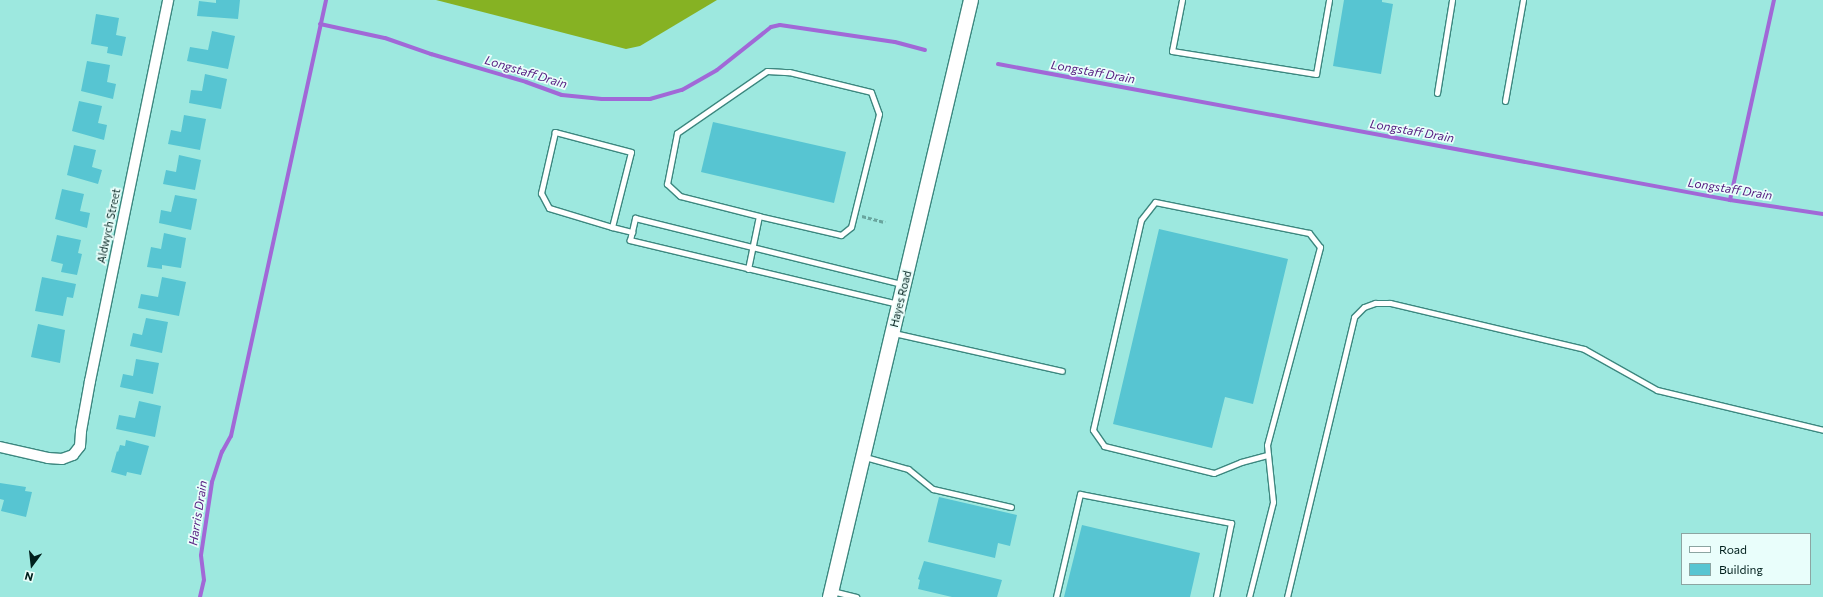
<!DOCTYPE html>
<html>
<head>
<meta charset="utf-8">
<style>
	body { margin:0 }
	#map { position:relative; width:1823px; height:597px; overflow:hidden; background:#9de8df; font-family:Commissioner,sans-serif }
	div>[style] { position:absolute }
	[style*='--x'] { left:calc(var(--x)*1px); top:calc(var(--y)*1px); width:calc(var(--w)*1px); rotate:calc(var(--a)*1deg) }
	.forest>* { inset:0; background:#86b223 }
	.stream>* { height:4px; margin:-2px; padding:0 2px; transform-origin:2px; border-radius:2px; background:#a168d7 }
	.building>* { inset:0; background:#57c5d2 }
	.path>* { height:2.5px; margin-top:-1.25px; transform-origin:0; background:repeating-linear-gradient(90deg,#69a59e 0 4px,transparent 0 6px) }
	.roads { filter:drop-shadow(1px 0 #3c877f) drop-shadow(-1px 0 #3c877f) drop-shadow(0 1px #3c877f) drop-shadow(0 -1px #3c877f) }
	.lane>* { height:5px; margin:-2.5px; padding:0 2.5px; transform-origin:2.5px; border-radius:2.5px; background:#fff }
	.street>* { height:10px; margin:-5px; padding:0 5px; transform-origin:5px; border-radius:5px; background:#fff }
	.secondary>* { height:14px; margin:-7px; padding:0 7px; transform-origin:7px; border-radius:7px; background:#fff }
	span { translate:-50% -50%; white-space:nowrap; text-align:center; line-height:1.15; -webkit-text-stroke:3.5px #e9fefb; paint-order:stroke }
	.street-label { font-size:11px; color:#001f1c }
	.water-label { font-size:12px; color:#541a7f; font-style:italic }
	.legend { position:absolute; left:1681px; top:533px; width:130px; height:52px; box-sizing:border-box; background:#e9fefb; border:1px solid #8ca5a2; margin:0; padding:5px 7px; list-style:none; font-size:12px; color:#001f1c }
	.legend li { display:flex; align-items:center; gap:8px; height:20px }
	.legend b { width:20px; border:1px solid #8ca5a2 }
	.north { position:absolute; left:12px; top:545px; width:40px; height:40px; -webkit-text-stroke:3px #e9fefb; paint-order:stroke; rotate:195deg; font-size:11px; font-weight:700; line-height:16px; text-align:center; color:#001f1c }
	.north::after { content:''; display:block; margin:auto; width:14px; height:18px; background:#001f1c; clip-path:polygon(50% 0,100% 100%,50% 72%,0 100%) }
</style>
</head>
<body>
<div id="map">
	<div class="forest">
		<div style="clip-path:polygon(436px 0,717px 0,640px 46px,626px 49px)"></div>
	</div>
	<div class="stream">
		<div style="--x:320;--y:24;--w:66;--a:12.2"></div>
		<div style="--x:385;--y:38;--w:49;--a:19.2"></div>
		<div style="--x:431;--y:54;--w:99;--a:16.4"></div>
		<div style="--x:526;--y:82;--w:38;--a:20"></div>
		<div style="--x:562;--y:95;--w:40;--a:5.7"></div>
		<div style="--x:602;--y:99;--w:48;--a:0"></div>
		<div style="--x:650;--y:99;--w:33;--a:-16"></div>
		<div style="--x:682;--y:90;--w:40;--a:-29.7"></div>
		<div style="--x:717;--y:70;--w:69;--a:-38.5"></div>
		<div style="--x:771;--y:27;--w:9;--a:-13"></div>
		<div style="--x:780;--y:25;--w:116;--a:8.4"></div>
		<div style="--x:895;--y:42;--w:31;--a:15"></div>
		<div style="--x:998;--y:64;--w:745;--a:10.53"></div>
		<div style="--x:1730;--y:200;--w:94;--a:8.6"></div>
		<div style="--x:1730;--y:200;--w:205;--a:-77.6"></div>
		<div style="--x:200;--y:597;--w:17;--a:-77"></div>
		<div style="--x:204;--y:580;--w:25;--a:-97"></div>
		<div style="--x:201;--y:555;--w:74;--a:-81.4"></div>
		<div style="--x:212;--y:482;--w:32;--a:-72"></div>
		<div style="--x:222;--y:452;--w:18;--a:-61"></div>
		<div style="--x:231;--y:436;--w:446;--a:-77.7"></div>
	</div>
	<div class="building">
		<div style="clip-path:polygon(216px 0,240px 0,238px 19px,197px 16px,199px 1px,216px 3px)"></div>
		<div style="clip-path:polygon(1344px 0,1382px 0,1382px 2px,1393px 4px,1381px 74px,1333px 66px)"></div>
		<div style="clip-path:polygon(96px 14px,119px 18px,116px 35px,126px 37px,122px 56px,107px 53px,108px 47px,91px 44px)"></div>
		<div style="clip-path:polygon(212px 31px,235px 36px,228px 69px,187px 61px,190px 47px,208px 50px)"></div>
		<div style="clip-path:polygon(87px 61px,110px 65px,107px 82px,116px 84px,113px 99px,81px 91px)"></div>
		<div style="clip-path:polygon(205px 74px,227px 79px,221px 109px,189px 103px,191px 90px,202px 91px)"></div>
		<div style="clip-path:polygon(79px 101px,102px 106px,98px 123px,107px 125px,104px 140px,72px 131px)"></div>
		<div style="clip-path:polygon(184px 115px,206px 119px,200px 150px,168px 144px,171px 130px,181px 132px)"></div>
		<div style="clip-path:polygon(713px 122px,846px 152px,834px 203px,701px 172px)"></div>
		<div style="clip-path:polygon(74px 145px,96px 150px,92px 167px,102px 170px,98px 184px,67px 175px)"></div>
		<div style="clip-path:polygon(179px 155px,201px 160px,195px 190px,163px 184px,166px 170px,176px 172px)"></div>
		<div style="clip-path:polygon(62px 189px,84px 194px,80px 211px,90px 213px,87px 228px,55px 219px)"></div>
		<div style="clip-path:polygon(175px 195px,197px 199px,191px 230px,159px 223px,161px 210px,171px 212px)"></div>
		<div style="clip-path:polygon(1159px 229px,1288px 259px,1253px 404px,1225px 397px,1212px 448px,1113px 424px)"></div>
		<div style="clip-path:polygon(164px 233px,186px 238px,181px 268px,162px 265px,162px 269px,147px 267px,151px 247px,161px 249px)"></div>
		<div style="clip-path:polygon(57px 235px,81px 240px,78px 253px,82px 254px,77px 275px,61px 272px,63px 264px,51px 261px)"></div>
		<div style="clip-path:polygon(42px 277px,76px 284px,73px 298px,67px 297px,63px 316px,35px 311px)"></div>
		<div style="clip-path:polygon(162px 277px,186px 282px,179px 316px,138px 308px,141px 294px,158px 297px)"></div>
		<div style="clip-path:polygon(146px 318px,168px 322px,162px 353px,130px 346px,133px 333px,142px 335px)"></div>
		<div style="clip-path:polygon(38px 324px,65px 330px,60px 363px,31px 357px)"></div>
		<div style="clip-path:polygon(136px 359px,159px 363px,153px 394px,120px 387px,123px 374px,133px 376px)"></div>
		<div style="clip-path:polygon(139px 401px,161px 406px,155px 437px,116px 429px,119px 415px,135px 418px)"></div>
		<div style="clip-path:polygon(126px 440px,149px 446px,141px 475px,127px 472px,126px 476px,111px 472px,117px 451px,118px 452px,120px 445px,125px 446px)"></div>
		<div style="clip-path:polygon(0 483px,26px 487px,25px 491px,32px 492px,26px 517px,1px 511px,4px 500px,0 499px)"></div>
		<div style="clip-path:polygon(939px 497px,1017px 515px,1010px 546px,998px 543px,995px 558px,928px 542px)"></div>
		<div style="clip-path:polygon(1082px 525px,1200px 553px,1190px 597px,1064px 597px)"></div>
		<div style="clip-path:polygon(924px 561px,1002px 580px,997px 597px,952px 597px,918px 589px,920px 580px,918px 579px)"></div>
	</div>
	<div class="path">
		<div style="--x:862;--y:216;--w:24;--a:15"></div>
	</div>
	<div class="roads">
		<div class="lane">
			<div style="--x:1182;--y:0;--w:52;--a:101.1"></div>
			<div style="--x:1172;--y:51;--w:146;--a:9.1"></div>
			<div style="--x:1316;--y:74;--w:75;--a:-80"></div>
			<div style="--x:1437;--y:93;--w:94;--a:-80.8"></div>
			<div style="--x:1505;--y:101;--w:103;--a:-79.9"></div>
			<div style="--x:612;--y:227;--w:77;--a:-75.8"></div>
			<div style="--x:631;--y:152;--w:79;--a:-165.3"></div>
			<div style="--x:555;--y:132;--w:63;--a:102.9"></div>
			<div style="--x:541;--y:193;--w:17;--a:62"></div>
			<div style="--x:549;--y:208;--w:66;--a:16.8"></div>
			<div style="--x:612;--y:227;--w:21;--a:14"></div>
			<div style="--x:748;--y:269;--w:54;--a:-78.3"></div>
			<div style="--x:759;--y:216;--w:81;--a:-165.8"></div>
			<div style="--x:680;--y:196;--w:18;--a:-137"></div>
			<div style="--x:667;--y:184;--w:52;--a:-78.9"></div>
			<div style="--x:677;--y:133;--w:109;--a:-34.6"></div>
			<div style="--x:767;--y:71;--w:22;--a:3"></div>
			<div style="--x:789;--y:72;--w:84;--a:13.7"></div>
			<div style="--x:871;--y:92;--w:23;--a:70"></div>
			<div style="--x:879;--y:114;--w:116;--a:103.9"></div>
			<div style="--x:851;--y:227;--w:13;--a:141"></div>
			<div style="--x:841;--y:235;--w:84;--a:-167"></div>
			<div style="--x:898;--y:304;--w:276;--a:-166.6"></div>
			<div style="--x:630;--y:240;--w:23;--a:-77"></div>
			<div style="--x:635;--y:218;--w:275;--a:13.9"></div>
			<div style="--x:894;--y:333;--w:172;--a:12.7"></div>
			<div style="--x:865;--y:457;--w:45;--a:15.6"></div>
			<div style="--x:908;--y:469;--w:32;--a:39"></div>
			<div style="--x:933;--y:489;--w:80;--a:13"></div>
			<div style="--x:832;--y:591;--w:25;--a:14"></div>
			<div style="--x:1056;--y:597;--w:106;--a:-76.9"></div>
			<div style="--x:1080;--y:494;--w:154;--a:10.9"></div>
			<div style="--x:1231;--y:523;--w:76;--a:101.5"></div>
			<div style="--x:1249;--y:597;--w:98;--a:-75.8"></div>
			<div style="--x:1273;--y:502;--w:57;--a:-96"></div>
			<div style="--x:1267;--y:445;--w:205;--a:-75"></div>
			<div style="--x:1320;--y:247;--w:18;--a:-128"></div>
			<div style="--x:1309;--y:233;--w:157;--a:-168.6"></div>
			<div style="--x:1155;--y:202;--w:23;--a:128"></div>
			<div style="--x:1141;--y:220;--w:215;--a:102.9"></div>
			<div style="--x:1093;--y:430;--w:19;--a:55"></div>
			<div style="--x:1104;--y:446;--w:113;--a:13.8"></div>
			<div style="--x:1214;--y:473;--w:29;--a:-22"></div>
			<div style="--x:1241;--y:462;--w:28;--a:-15"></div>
			<div style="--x:1287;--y:597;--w:288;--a:-76.5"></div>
			<div style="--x:1354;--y:317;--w:14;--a:-45"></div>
			<div style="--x:1364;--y:307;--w:12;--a:-20"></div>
			<div style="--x:1375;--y:303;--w:15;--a:0"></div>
			<div style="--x:1390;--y:303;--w:199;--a:13.3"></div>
			<div style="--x:1584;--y:349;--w:84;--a:29.3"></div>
			<div style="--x:1657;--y:390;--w:171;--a:13.5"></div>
		</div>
		<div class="street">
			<div style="--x:0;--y:447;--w:49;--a:12.9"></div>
			<div style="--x:48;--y:458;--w:14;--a:4"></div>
			<div style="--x:62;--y:459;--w:12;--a:-20"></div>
			<div style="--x:73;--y:455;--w:11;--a:-52"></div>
			<div style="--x:80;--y:446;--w:15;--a:-86"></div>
			<div style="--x:81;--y:431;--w:51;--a:-79.8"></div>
			<div style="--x:90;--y:381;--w:389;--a:-78.4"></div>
		</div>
		<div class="secondary">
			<div style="--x:830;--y:597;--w:613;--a:-76.71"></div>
		</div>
	</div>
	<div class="street-label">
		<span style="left:109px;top:226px;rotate:-78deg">Aldwych Street</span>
		<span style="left:901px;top:299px;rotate:-76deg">Hayes Road</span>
	</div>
	<div class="water-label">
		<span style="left:526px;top:72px;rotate:17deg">Longstaff Drain</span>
		<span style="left:1093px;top:72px;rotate:10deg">Longstaff Drain</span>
		<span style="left:1412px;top:131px;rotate:10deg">Longstaff Drain</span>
		<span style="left:1730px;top:189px;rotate:9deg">Longstaff Drain</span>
		<span style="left:198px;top:513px;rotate:-81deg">Harris Drain</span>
	</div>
	<ul class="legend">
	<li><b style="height:5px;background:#fff"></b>Road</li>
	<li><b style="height:11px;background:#57c5d2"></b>Building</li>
	</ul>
	<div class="north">N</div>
</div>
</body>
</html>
